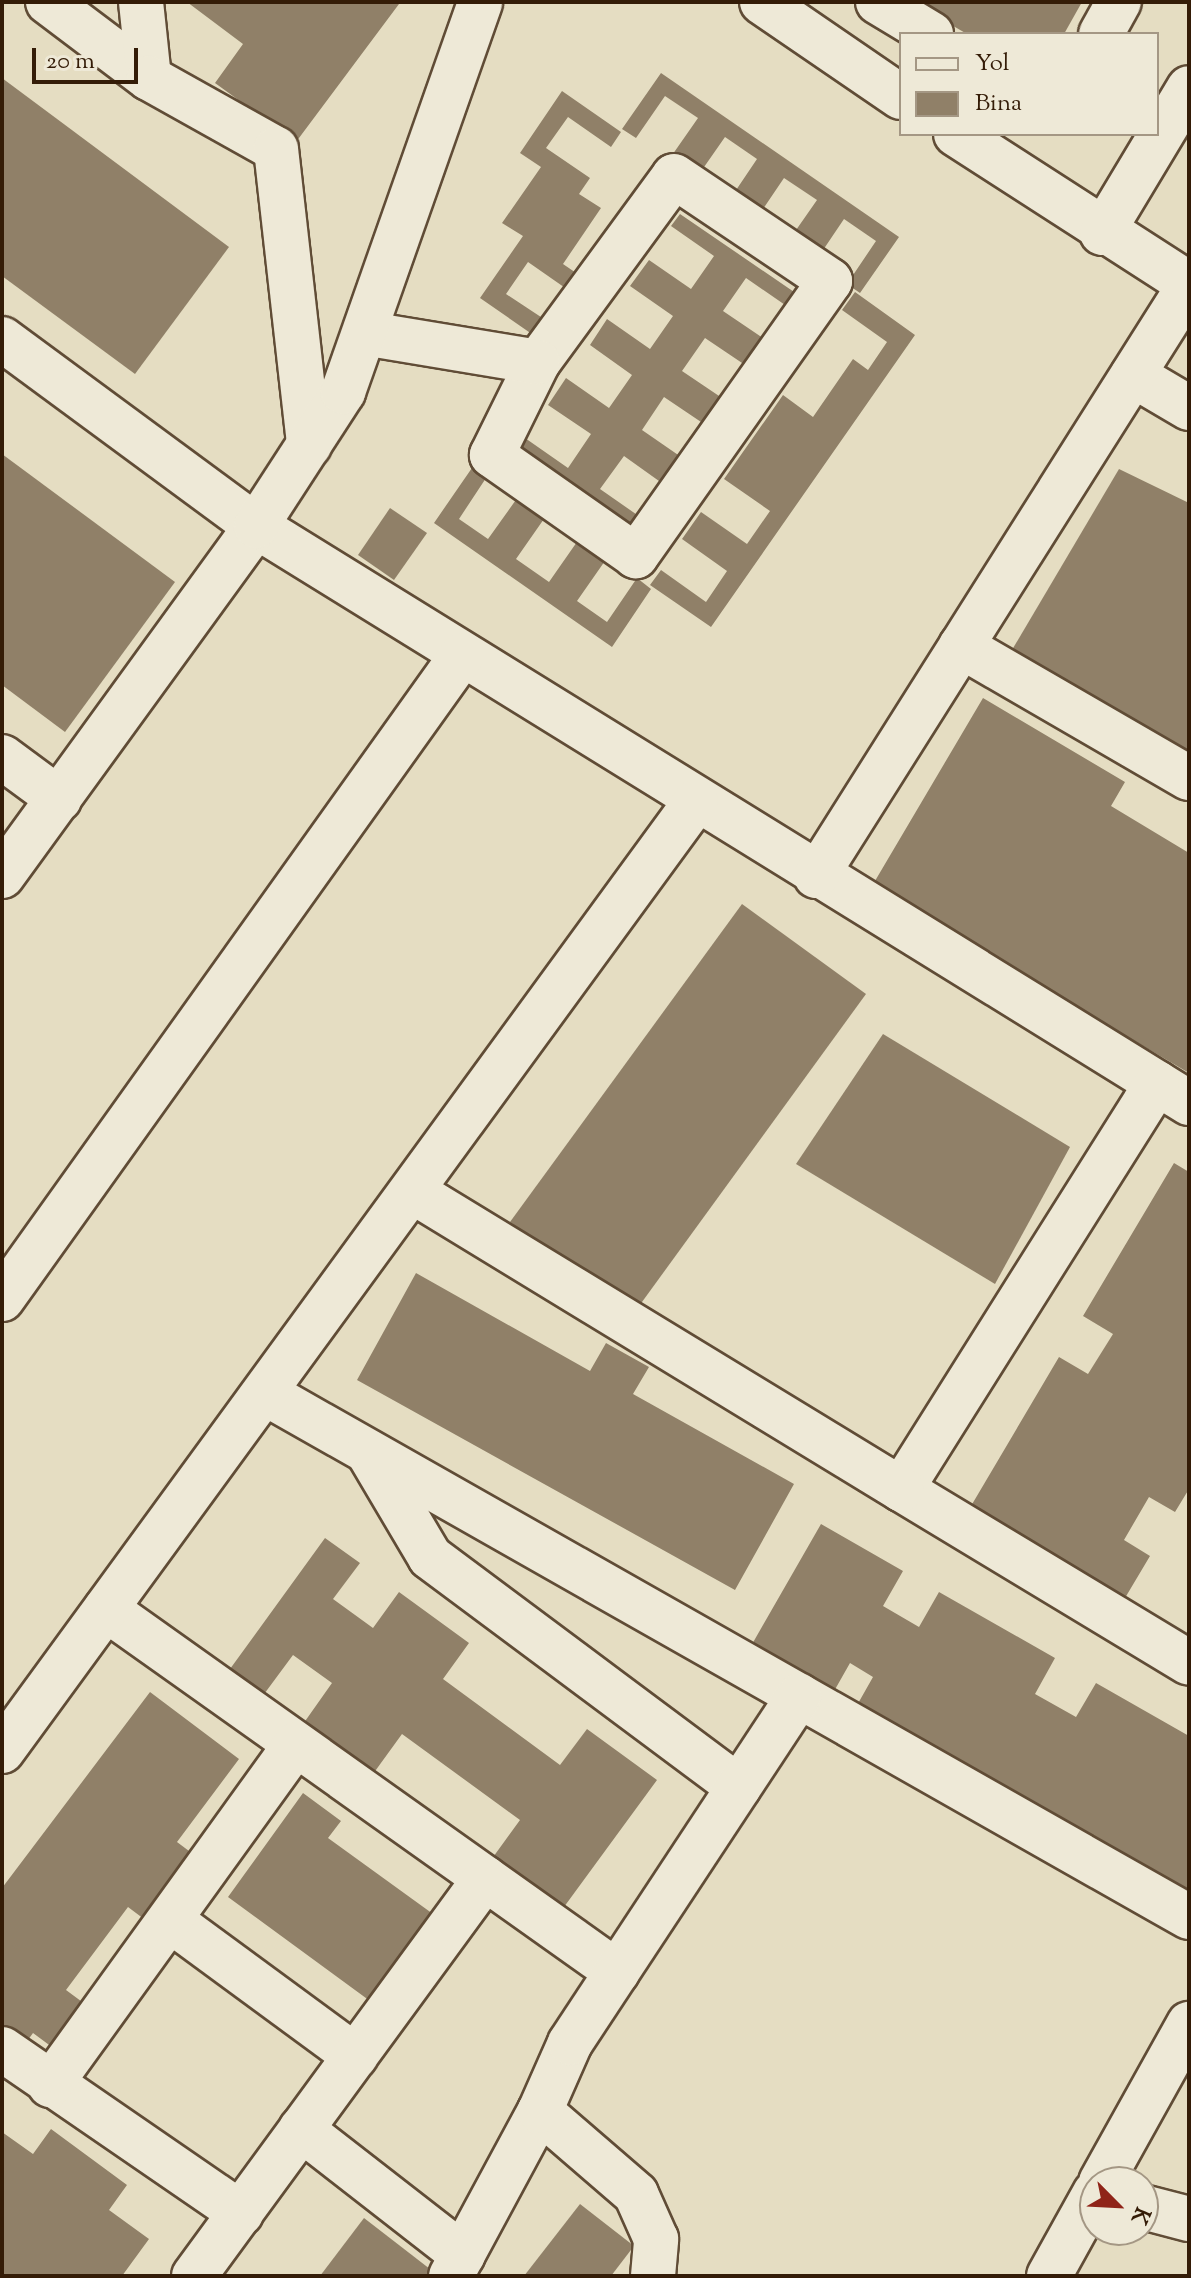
<!DOCTYPE html>
<html>
<head>
<meta charset="utf-8">
<style>
	body { margin:0 }
	#map { position:relative; width:1191px; height:2278px; overflow:hidden; background:#e5ddc2; font-family:"Sorts Mill Goudy",serif }
	div>[style] { position:absolute }
	[style*='--x'] { left:calc(var(--x)*1px); top:calc(var(--y)*1px); width:calc(var(--w)*1px); rotate:calc(var(--a)*1deg) }
	.building>* { inset:0; background:#908068 }
	.roads { filter:drop-shadow(2px 0 #604c36) drop-shadow(-2px 0 #604c36) drop-shadow(0 2px #604c36) drop-shadow(0 -2px #604c36) }
	.minor>* { height:44px; margin:-22px; padding:0 22px; transform-origin:22px; border-radius:22px; background:#eee9d7 }
	span { translate:-50% -50%; white-space:nowrap; text-align:center; line-height:1.15; -webkit-text-stroke:7px #eee9d7; paint-order:stroke }
	.frame { position:absolute; inset:0; border:4px solid #341c07; pointer-events:none }
	.legend { position:absolute; left:899px; top:32px; width:260px; height:104px; box-sizing:border-box; background:#eee9d7; border:2px solid #a49784; margin:0; padding:10px 14px; list-style:none; font-size:24px; color:#341c07 }
	.legend li { display:flex; align-items:center; gap:16px; height:40px }
	.legend b { width:40px; border:2px solid #a49784 }
	.north { position:absolute; left:1079px; top:2166px; width:80px; height:80px; box-sizing:border-box; background:#eee9d7; border:2px solid #a49784; border-radius:50%; rotate:114deg; font-size:22px; font-weight:700; line-height:32px; text-align:center; color:#341c07 }
	.north::after { content:''; display:block; margin:auto; width:28px; height:36px; background:#8f2418; clip-path:polygon(50% 0,100% 100%,50% 72%,0 100%) }
	.scale { position:absolute; left:32px; top:48px; width:106px; height:36px; box-sizing:border-box; border:4px solid #341c07; border-top:0; padding-left:10px; font-size:24px; line-height:28px; white-space:nowrap; color:#341c07; -webkit-text-stroke:6px #eee9d7; paint-order:stroke }
</style>
</head>
<body>
<div id="map">
	<div class="building">
		<div style="clip-path:polygon(187px 2px,396px 2px,399px 4px,296px 142px,215px 83px,243px 44px)"></div>
		<div style="clip-path:polygon(912px 2px,1082px 2px,1064px 34px,967px 34px)"></div>
		<div style="clip-path:polygon(661px 73px,899px 237px,860px 293px,847px 284px,876px 241px,844px 219px,815px 262px,787px 243px,817px 200px,784px 178px,755px 221px,728px 202px,757px 159px,725px 137px,695px 180px,668px 161px,698px 118px,665px 96px,636px 138px,622px 129px)"></div>
		<div style="clip-path:polygon(2px 78px,229px 247px,135px 374px,2px 276px)"></div>
		<div style="clip-path:polygon(562px 91px,621px 132px,611px 147px,568px 117px,546px 148px,590px 178px,579px 194px,601px 208px,563px 264px,582px 277px,571px 292px,528px 262px,506px 294px,550px 323px,539px 339px,480px 298px,523px 236px,502px 223px,541px 167px,520px 153px)"></div>
		<div style="clip-path:polygon(680px 214px,797px 294px,788px 307px,746px 278px,723px 311px,766px 340px,748px 367px,705px 338px,682px 371px,725px 400px,707px 426px,664px 397px,642px 430px,684px 459px,666px 486px,624px 456px,600px 489px,643px 519px,635px 532px,517px 451px,525px 438px,568px 468px,591px 434px,548px 405px,566px 378px,609px 408px,632px 375px,590px 345px,607px 319px,650px 349px,673px 316px,630px 286px,649px 260px,691px 289px,714px 256px,671px 226px)"></div>
		<div style="clip-path:polygon(855px 292px,915px 335px,711px 627px,650px 585px,661px 570px,706px 602px,727px 571px,682px 539px,701px 512px,747px 544px,770px 511px,724px 479px,783px 395px,813px 417px,853px 359px,868px 370px,887px 342px,842px 310px)"></div>
		<div style="clip-path:polygon(2px 454px,175px 582px,65px 732px,2px 685px)"></div>
		<div style="clip-path:polygon(474px 465px,488px 475px,459px 519px,488px 539px,518px 497px,546px 516px,516px 559px,549px 582px,579px 539px,607px 558px,577px 601px,607px 622px,637px 578px,651px 589px,612px 647px,434px 523px)"></div>
		<div style="clip-path:polygon(1119px 469px,1189px 503px,1189px 762px,1009px 655px)"></div>
		<div style="clip-path:polygon(390px 508px,427px 533px,394px 580px,358px 555px)"></div>
		<div style="clip-path:polygon(983px 698px,1125px 782px,1111px 806px,1189px 853px,1189px 1073px,872px 886px)"></div>
		<div style="clip-path:polygon(742px 904px,866px 994px,634px 1313px,510px 1222px)"></div>
		<div style="clip-path:polygon(883px 1034px,1070px 1147px,995px 1284px,796px 1164px)"></div>
		<div style="clip-path:polygon(1174px 1163px,1189px 1172px,1189px 1489px,1175px 1512px,1149px 1497px,1124px 1540px,1150px 1556px,1125px 1598px,971px 1506px,1059px 1357px,1088px 1374px,1113px 1334px,1083px 1316px)"></div>
		<div style="clip-path:polygon(416px 1273px,590px 1371px,606px 1343px,649px 1367px,633px 1394px,794px 1484px,735px 1590px,357px 1380px)"></div>
		<div style="clip-path:polygon(821px 1524px,903px 1571px,883px 1606px,919px 1627px,939px 1592px,1055px 1658px,1035px 1694px,1076px 1717px,1096px 1683px,1189px 1736px,1189px 1898px,856px 1707px,873px 1677px,850px 1663px,833px 1693px,751px 1646px)"></div>
		<div style="clip-path:polygon(325px 1538px,360px 1563px,333px 1599px,373px 1628px,399px 1592px,469px 1643px,443px 1679px,560px 1765px,587px 1729px,657px 1780px,553px 1922px,483px 1871px,520px 1820px,402px 1734px,365px 1785px,296px 1734px,332px 1683px,293px 1655px,256px 1705px,222px 1680px)"></div>
		<div style="clip-path:polygon(150px 1692px,239px 1759px,177px 1842px,201px 1860px,152px 1925px,128px 1907px,66px 1990px,93px 2010px,60px 2053px,33px 2033px,17px 2055px,2px 2044px,2px 1888px)"></div>
		<div style="clip-path:polygon(303px 1793px,341px 1821px,328px 1838px,433px 1914px,370px 2001px,228px 1897px)"></div>
		<div style="clip-path:polygon(51px 2129px,127px 2185px,109px 2210px,149px 2239px,122px 2276px,2px 2276px,2px 2132px,33px 2154px)"></div>
		<div style="clip-path:polygon(580px 2204px,634px 2246px,611px 2276px,524px 2276px)"></div>
		<div style="clip-path:polygon(364px 2218px,439px 2276px,320px 2276px)"></div>
	</div>
	<div class="roads">
		<div class="minor">
			<div style="--x:48;--y:2;--w:126;--a:37"></div>
			<div style="--x:141;--y:2;--w:76;--a:84"></div>
			<div style="--x:149;--y:78;--w:145;--a:29.2"></div>
			<div style="--x:276;--y:149;--w:298;--a:83.6"></div>
			<div style="--x:762;--y:2;--w:168;--a:34.4"></div>
			<div style="--x:878;--y:2;--w:62;--a:31.1"></div>
			<div style="--x:1101;--y:34;--w:37;--a:-61"></div>
			<div style="--x:956;--y:134;--w:277;--a:32.8"></div>
			<div style="--x:674;--y:176;--w:188;--a:33.9"></div>
			<div style="--x:830;--y:281;--w:337;--a:125.2"></div>
			<div style="--x:636;--y:556;--w:176;--a:-145"></div>
			<div style="--x:492;--y:455;--w:104;--a:-63.7"></div>
			<div style="--x:538;--y:362;--w:230;--a:-53.8"></div>
			<div style="--x:1102;--y:233;--w:169;--a:-59"></div>
			<div style="--x:369;--y:334;--w:171;--a:9.4"></div>
			<div style="--x:2;--y:339;--w:315;--a:36.4"></div>
			<div style="--x:256;--y:526;--w:1097;--a:31.73"></div>
			<div style="--x:1133;--y:375;--w:65;--a:30.5"></div>
			<div style="--x:961;--y:646;--w:263;--a:30.1"></div>
			<div style="--x:2;--y:757;--w:71;--a:36.4"></div>
			<div style="--x:2;--y:876;--w:432;--a:-54"></div>
			<div style="--x:256;--y:526;--w:160;--a:-57"></div>
			<div style="--x:343;--y:392;--w:413;--a:-70.6"></div>
			<div style="--x:816;--y:876;--w:698;--a:-57.7"></div>
			<div style="--x:1157;--y:1083;--w:480;--a:122.2"></div>
			<div style="--x:901;--y:1489;--w:336;--a:31.1"></div>
			<div style="--x:412;--y:1191;--w:573;--a:31.36"></div>
			<div style="--x:2;--y:1299;--w:791;--a:-54.46"></div>
			<div style="--x:265;--y:1393;--w:1062;--a:29.56"></div>
			<div style="--x:368;--y:1452;--w:122;--a:59.4"></div>
			<div style="--x:430;--y:1557;--w:385;--a:36.7"></div>
			<div style="--x:106;--y:1609;--w:627;--a:35.39"></div>
			<div style="--x:2;--y:1751;--w:1176;--a:-53.85"></div>
			<div style="--x:170;--y:1920;--w:230;--a:36.3"></div>
			<div style="--x:2;--y:2049;--w:290;--a:34.5"></div>
			<div style="--x:50;--y:2085;--w:420;--a:-54.2"></div>
			<div style="--x:301;--y:2129;--w:205;--a:37.9"></div>
			<div style="--x:1101;--y:2182;--w:181;--a:-60.9"></div>
			<div style="--x:1143;--y:2207;--w:48;--a:14.6"></div>
			<div style="--x:194;--y:2276;--w:493;--a:-53.8"></div>
			<div style="--x:451;--y:2276;--w:187;--a:-61.7"></div>
			<div style="--x:653;--y:2276;--w:37;--a:-85"></div>
			<div style="--x:656;--y:2239;--w:49;--a:-114"></div>
			<div style="--x:636;--y:2194;--w:127;--a:-139.2"></div>
			<div style="--x:540;--y:2111;--w:74;--a:-66.2"></div>
			<div style="--x:570;--y:2043;--w:416;--a:-56.6"></div>
			<div style="--x:1049;--y:2276;--w:95;--a:-61"></div>
		</div>
	</div>
	<div class="frame"></div>
	<ul class="legend">
	<li><b style="height:10px;background:#eee9d7"></b>Yol</li>
	<li><b style="height:22px;background:#908068"></b>Bina</li>
	</ul>
	<div class="north">K</div>
	<div class="scale">20 m</div>
</div>
</body>
</html>
